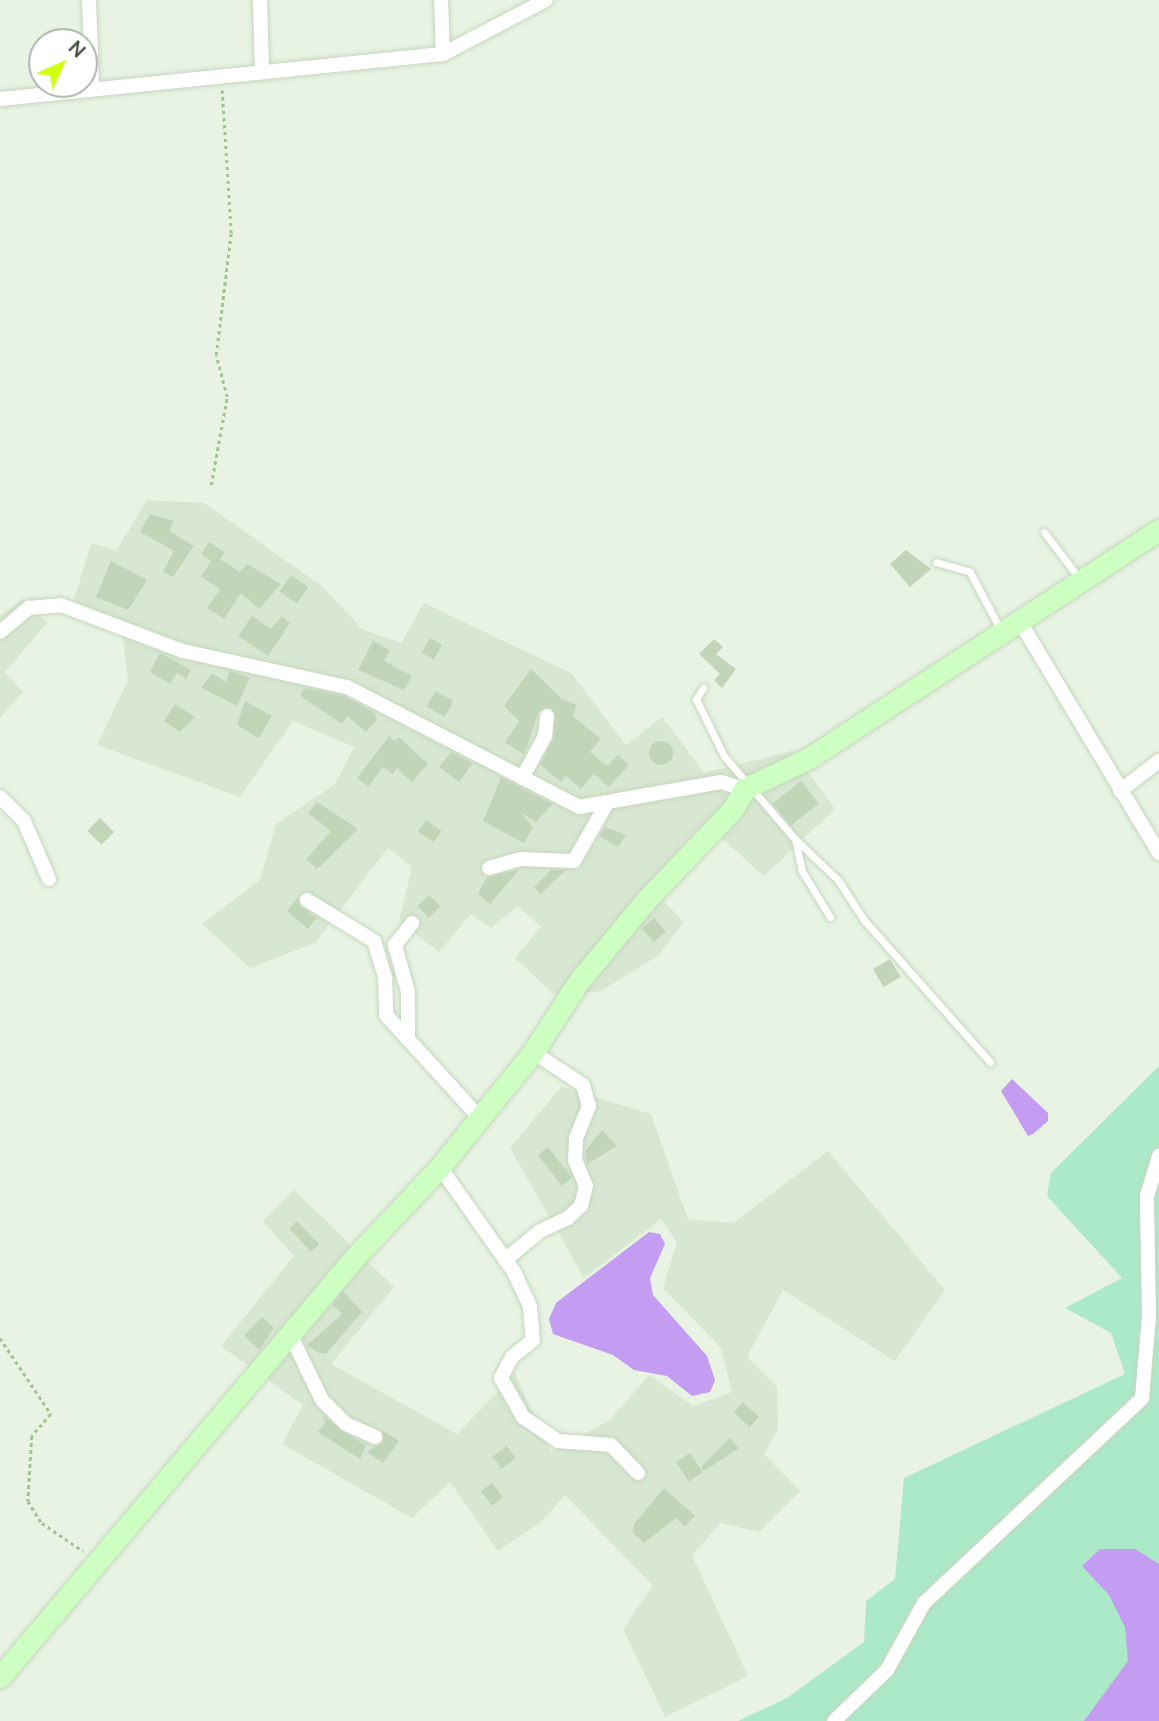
<!DOCTYPE html>
<html>
<head>
<meta charset="utf-8">
<style>
  body { margin:0 }
  #map { position:relative; width:1159px; height:1721px; overflow:hidden; background:#e8f3e4; font-family:"Nunito Sans",sans-serif }
  div>[style] { position:absolute }
  .residential>* { inset:0; background:#d8e7d2 }
  .green>* { inset:0; background:#abe9c9 }
  .water>* { inset:0; background:#c49df3 }
  .building>* { inset:0; background:#c3d5b9; transform-origin:0 0 }
  .round { border-radius:50% }
  .path>* { height:2.5px; margin-top:-1.25px; transform-origin:0; background:repeating-linear-gradient(90deg,#a4c197 0 3.5px,transparent 0 7px) }
  .roads { filter:drop-shadow(0 0 2px #c5d7bd) drop-shadow(0 0 2px #c5d7bd) }
  .lane>* { height:7px; margin:-3.5px; padding:0 3.5px; transform-origin:3.5px; border-radius:3.5px; background:#fff }
  .street>* { height:14px; margin:-7px; padding:0 7px; transform-origin:7px; border-radius:7px; background:#fff }
  .secondary>* { height:21px; margin:-10.5px; padding:0 10.5px; transform-origin:10.5px; border-radius:10.5px; background:#ceffc2 }
  span { translate:-50% -50%; white-space:nowrap; text-align:center; line-height:1.15; -webkit-text-stroke:5px #fff; paint-order:stroke }
  .north { position:absolute; left:28px; top:28px; width:70px; height:70px; box-sizing:border-box; background:#fff; border:2px solid #b0b5ae; border-radius:50%; rotate:45deg; font-size:19px; font-weight:700; line-height:28px; text-align:center; color:#3a4534 }
  .north::after { content:''; display:block; margin:auto; width:24px; height:32px; background:#d1ff0f; clip-path:polygon(50% 0,100% 100%,50% 72%,0 100%) }
</style>
</head>
<body>
<div id="map">
  <div class="residential">
    <div style="clip-path:polygon(147px 500px,204px 503px,322px 586px,362px 629px,401px 643px,424px 603px,571px 673px,626px 745px,662px 717px,704px 773px,792px 751px,835px 809px,764px 876px,717px 834px,658px 895px,684px 922px,659px 955px,601px 991px,557px 997px,515px 958px,541px 927px,518px 906px,491px 928px,471px 914px,439px 952px,399px 921px,412px 867px,388px 848px,315px 943px,250px 968px,202px 924px,260px 880px,276px 824px,335px 784px,354px 747px,293px 721px,240px 797px,97px 745px,128px 681px,122px 629px,72px 607px,91px 543px,116px 551px)"></div>
    <div style="clip-path:polygon(22px 599px,47px 623px,5px 672px,23px 692px,0 718px,0 616px)"></div>
    <div style="clip-path:polygon(561px 1087px,651px 1114px,688px 1219px,733px 1223px,828px 1151px,945px 1290px,895px 1361px,783px 1290px,747px 1357px,777px 1387px,778px 1429px,764px 1454px,800px 1491px,759px 1532px,721px 1523px,692px 1555px,748px 1676px,665px 1717px,623px 1629px,653px 1586px,565px 1495px,541px 1522px,498px 1551px,450px 1482px,412px 1518px,282px 1444px,303px 1405px,221px 1346px,294px 1256px,263px 1221px,294px 1190px,394px 1287px,331px 1364px,457px 1434px,515px 1374px,551px 1452px,610px 1420px,649px 1375px,693px 1406px,732px 1392px,721px 1348px,663px 1288px,677px 1242px,661px 1219px,584px 1278px,510px 1148px)"></div>
  </div>
  <div class="green">
    <div style="clip-path:polygon(1159px 1066px,1159px 1721px,738px 1721px,787px 1698px,864px 1642px,866px 1601px,895px 1579px,904px 1478px,1125px 1374px,1111px 1333px,1065px 1308px,1122px 1278px,1047px 1196px,1051px 1173px)"></div>
  </div>
  <div class="water">
    <div style="clip-path:polygon(1012px 1079px,1048px 1113px,1048px 1121px,1033px 1134px,1028px 1136px,1001px 1091px)"></div>
    <div style="clip-path:polygon(649px 1232px,660px 1234px,665px 1244px,650px 1278px,653px 1295px,707px 1356px,715px 1380px,710px 1392px,692px 1396px,667px 1376px,634px 1370px,613px 1355px,553px 1334px,549px 1319px,556px 1303px)"></div>
    <div style="clip-path:polygon(1100px 1549px,1135px 1549px,1159px 1564px,1159px 1721px,1084px 1721px,1128px 1661px,1125px 1627px,1109px 1595px,1082px 1566px)"></div>
  </div>
  <div class="building">
    <div style="clip-path:polygon(150px 514px,174px 521px,169px 531px,194px 546px,173px 577px,163px 572px,174px 551px,140px 532px)"></div>
    <div style="clip-path:polygon(209px 542px,225px 552px,220px 559px,240px 572px,247px 564px,281px 584px,259px 609px,241px 593px,224px 619px,207px 608px,220px 589px,201px 577px,211px 561px,201px 554px)"></div>
    <div style="clip-path:polygon(906px 550px,931px 569px,910px 587px,890px 564px)"></div>
    <div style="clip-path:polygon(111px 561px,147px 580px,128px 610px,96px 597px)"></div>
    <div style="left:291px;top:575px;width:21px;height:20px;rotate:35deg"></div>
    <div style="clip-path:polygon(252px 616px,271px 629px,282px 616px,290px 623px,268px 656px,238px 636px)"></div>
    <div style="left:430px;top:638px;width:14px;height:17px;rotate:30deg"></div>
    <div style="clip-path:polygon(714px 639px,723px 647px,716px 654px,736px 669px,722px 688px,714px 680px,720px 674px,699px 654px)"></div>
    <div style="clip-path:polygon(373px 641px,390px 650px,384px 661px,412px 676px,404px 690px,358px 670px)"></div>
    <div style="clip-path:polygon(160px 653px,191px 670px,186px 679px,177px 673px,170px 684px,150px 672px)"></div>
    <div style="clip-path:polygon(531px 669px,562px 699px,577px 705px,573px 716px,601px 739px,590px 752px,607px 766px,618px 755px,629px 765px,609px 787px,594px 774px,581px 789px,566px 776px,561px 782px,540px 765px,554px 737px,552px 708px,539px 711px,524px 755px,505px 742px,519px 721px,504px 706px)"></div>
    <div style="clip-path:polygon(230px 671px,250px 678px,237px 706px,201px 688px,212px 673px,226px 682px)"></div>
    <div style="clip-path:polygon(305px 688px,344px 696px,374px 712px,377px 720px,366px 732px,347px 716px,342px 724px,300px 696px)"></div>
    <div style="left:435px;top:691px;width:21px;height:18px;rotate:28deg"></div>
    <div style="clip-path:polygon(245px 701px,272px 716px,259px 738px,237px 725px)"></div>
    <div style="clip-path:polygon(175px 704px,195px 717px,180px 732px,164px 721px)"></div>
    <div style="clip-path:polygon(389px 736px,395px 741px,399px 737px,428px 764px,412px 782px,397px 768px,393px 774px,383px 767px,368px 787px,357px 778px)"></div>
    <div class="round" style="left:649px;top:741px;width:24px;height:24px"></div>
    <div style="clip-path:polygon(451px 752px,473px 763px,459px 782px,439px 767px)"></div>
    <div style="clip-path:polygon(501px 777px,552px 804px,536px 822px,521px 813px,533px 827px,524px 843px,483px 821px)"></div>
    <div style="left:801px;top:781px;width:29px;height:36px;rotate:52deg"></div>
    <div style="clip-path:polygon(317px 802px,358px 829px,317px 869px,306px 859px,331px 831px,308px 813px)"></div>
    <div style="left:100px;top:818px;width:20px;height:18px;rotate:45deg"></div>
    <div style="left:426px;top:820px;width:19px;height:14px;rotate:35deg"></div>
    <div style="clip-path:polygon(605px 827px,626px 835px,618px 847px,599px 836px)"></div>
    <div style="clip-path:polygon(519px 870px,490px 904px,478px 894px,487px 877px)"></div>
    <div style="clip-path:polygon(551px 870px,566px 870px,541px 894px,534px 887px)"></div>
    <div style="left:429px;top:895px;width:16px;height:16px;rotate:45deg"></div>
    <div style="clip-path:polygon(298px 897px,299px 905px,317px 918px,308px 929px,287px 911px)"></div>
    <div style="left:654px;top:918px;width:18px;height:16px;rotate:49deg"></div>
    <div style="left:890px;top:959px;width:21px;height:20px;rotate:59deg"></div>
    <div style="clip-path:polygon(602px 1130px,617px 1146px,587px 1164px,585px 1151px)"></div>
    <div style="left:548px;top:1147px;width:39px;height:13px;rotate:52deg"></div>
    <div style="left:297px;top:1221px;width:32px;height:11px;rotate:46deg"></div>
    <div style="clip-path:polygon(343px 1291px,362px 1312px,326px 1354px,317px 1352px,307px 1345px,342px 1314px,332px 1304px)"></div>
    <div style="clip-path:polygon(262px 1317px,274px 1328px,259px 1350px,244px 1336px)"></div>
    <div style="left:743px;top:1402px;width:22px;height:14px;rotate:43deg"></div>
    <div style="clip-path:polygon(320px 1414px,366px 1446px,360px 1459px,318px 1432px,326px 1421px)"></div>
    <div style="clip-path:polygon(382px 1430px,399px 1441px,383px 1463px,367px 1452px,383px 1442px)"></div>
    <div style="clip-path:polygon(730px 1438px,739px 1448px,704px 1471px,701px 1467px)"></div>
    <div style="left:507px;top:1446px;width:15px;height:18px;rotate:53deg"></div>
    <div style="left:690px;top:1453px;width:23px;height:17px;rotate:56deg"></div>
    <div style="left:492px;top:1483px;width:18px;height:14px;rotate:52deg"></div>
    <div style="clip-path:polygon(664px 1488px,695px 1516px,685px 1527px,676px 1518px,644px 1543px,633px 1533px,634px 1524px)"></div>
  </div>
  <div class="path">
    <div style="left:211px;top:485px;width:89px;rotate:-79.7deg"></div>
    <div style="left:227px;top:397px;width:43px;rotate:-104.7deg"></div>
    <div style="left:216px;top:355px;width:123px;rotate:-83deg"></div>
    <div style="left:231px;top:233px;width:143px;rotate:-93.6deg"></div>
    <div style="left:0;top:1338px;width:92px;rotate:56.1deg"></div>
    <div style="left:51px;top:1414px;width:29px;rotate:131deg"></div>
    <div style="left:32px;top:1436px;width:65px;rotate:93.5deg"></div>
    <div style="left:28px;top:1501px;width:26px;rotate:58deg"></div>
    <div style="left:42px;top:1523px;width:50px;rotate:34.3deg"></div>
  </div>
  <div class="roads">
    <div class="lane">
      <div style="left:1044px;top:532px;width:58px;rotate:52.7deg"></div>
      <div style="left:936px;top:562px;width:35px;rotate:16deg"></div>
      <div style="left:970px;top:572px;width:64px;rotate:62.2deg"></div>
      <div style="left:703px;top:688px;width:13px;rotate:122deg"></div>
      <div style="left:696px;top:699px;width:64px;rotate:63.8deg"></div>
      <div style="left:724px;top:756px;width:109px;rotate:49.5deg"></div>
      <div style="left:795px;top:839px;width:33px;rotate:78deg"></div>
      <div style="left:802px;top:871px;width:54px;rotate:58.7deg"></div>
      <div style="left:795px;top:839px;width:59px;rotate:43.6deg"></div>
      <div style="left:838px;top:880px;width:48px;rotate:57deg"></div>
      <div style="left:864px;top:920px;width:190px;rotate:48.4deg"></div>
    </div>
    <div class="street">
      <div style="left:89px;top:0;width:88px;rotate:88deg"></div>
      <div style="left:260px;top:0;width:71px;rotate:88.4deg"></div>
      <div style="left:441px;top:0;width:54px;rotate:87.9deg"></div>
      <div style="left:0;top:99px;width:445px;rotate:-5.8deg"></div>
      <div style="left:443px;top:54px;width:116px;rotate:-27.7deg"></div>
      <div style="left:1019px;top:620px;width:272px;rotate:59deg"></div>
      <div style="left:0;top:632px;width:38px;rotate:-40deg"></div>
      <div style="left:29px;top:608px;width:32px;rotate:-5deg"></div>
      <div style="left:61px;top:605px;width:130px;rotate:20.7deg"></div>
      <div style="left:183px;top:651px;width:168px;rotate:12.4deg"></div>
      <div style="left:347px;top:687px;width:261px;rotate:27.3deg"></div>
      <div style="left:579px;top:807px;width:144px;rotate:-10deg"></div>
      <div style="left:721px;top:782px;width:24px;rotate:17deg"></div>
      <div style="left:522px;top:778px;width:48px;rotate:-61.3deg"></div>
      <div style="left:545px;top:736px;width:20px;rotate:-84deg"></div>
      <div style="left:1120px;top:791px;width:49px;rotate:-37.6deg"></div>
      <div style="left:0;top:797px;width:34px;rotate:45deg"></div>
      <div style="left:24px;top:821px;width:63px;rotate:66.7deg"></div>
      <div style="left:489px;top:868px;width:33px;rotate:-16deg"></div>
      <div style="left:521px;top:859px;width:53px;rotate:2.2deg"></div>
      <div style="left:574px;top:861px;width:67px;rotate:-60.4deg"></div>
      <div style="left:307px;top:900px;width:79px;rotate:31.5deg"></div>
      <div style="left:374px;top:941px;width:39px;rotate:73deg"></div>
      <div style="left:385px;top:978px;width:37px;rotate:88deg"></div>
      <div style="left:386px;top:1015px;width:137px;rotate:47.7deg"></div>
      <div style="left:408px;top:1035px;width:43px;rotate:-90deg"></div>
      <div style="left:408px;top:992px;width:49px;rotate:-105.5deg"></div>
      <div style="left:395px;top:945px;width:28px;rotate:-52deg"></div>
      <div style="left:440px;top:1167px;width:128px;rotate:54.8deg"></div>
      <div style="left:514px;top:1272px;width:38px;rotate:65deg"></div>
      <div style="left:530px;top:1307px;width:33px;rotate:85deg"></div>
      <div style="left:533px;top:1340px;width:27px;rotate:141deg"></div>
      <div style="left:512px;top:1357px;width:24px;rotate:118deg"></div>
      <div style="left:501px;top:1378px;width:45px;rotate:60.6deg"></div>
      <div style="left:523px;top:1417px;width:42px;rotate:34.4deg"></div>
      <div style="left:558px;top:1441px;width:53px;rotate:4.3deg"></div>
      <div style="left:611px;top:1445px;width:39px;rotate:46deg"></div>
      <div style="left:505px;top:1260px;width:45px;rotate:-39.6deg"></div>
      <div style="left:540px;top:1231px;width:31px;rotate:-25deg"></div>
      <div style="left:568px;top:1218px;width:18px;rotate:-43deg"></div>
      <div style="left:581px;top:1206px;width:21px;rotate:-76deg"></div>
      <div style="left:586px;top:1186px;width:28px;rotate:-113deg"></div>
      <div style="left:575px;top:1160px;width:22px;rotate:-87deg"></div>
      <div style="left:576px;top:1138px;width:35px;rotate:-68deg"></div>
      <div style="left:589px;top:1106px;width:22px;rotate:-106deg"></div>
      <div style="left:583px;top:1085px;width:60px;rotate:-146.6deg"></div>
      <div style="left:291px;top:1336px;width:71px;rotate:64.2deg"></div>
      <div style="left:322px;top:1400px;width:34px;rotate:45deg"></div>
      <div style="left:346px;top:1424px;width:32px;rotate:24deg"></div>
      <div style="left:834px;top:1721px;width:74px;rotate:-43.9deg"></div>
      <div style="left:887px;top:1670px;width:77px;rotate:-61.1deg"></div>
      <div style="left:924px;top:1603px;width:299px;rotate:-43.2deg"></div>
      <div style="left:1142px;top:1398px;width:82px;rotate:-85.1deg"></div>
      <div style="left:1149px;top:1316px;width:120px;rotate:-91deg"></div>
      <div style="left:1147px;top:1196px;width:42px;rotate:-73.3deg"></div>
    </div>
    <div class="secondary">
      <div style="left:0;top:1677px;width:550px;rotate:-49.79deg"></div>
      <div style="left:355px;top:1257px;width:124px;rotate:-46.6deg"></div>
      <div style="left:440px;top:1167px;width:148px;rotate:-51deg"></div>
      <div style="left:533px;top:1052px;width:85px;rotate:-57.1deg"></div>
      <div style="left:579px;top:981px;width:108px;rotate:-50.3deg"></div>
      <div style="left:648px;top:898px;width:123px;rotate:-46.3deg"></div>
      <div style="left:733px;top:809px;width:23px;rotate:-61deg"></div>
      <div style="left:744px;top:789px;width:72px;rotate:-25.5deg"></div>
      <div style="left:809px;top:758px;width:418px;rotate:-33.1deg"></div>
    </div>
  </div>
  <div class="north">N</div>
</div>
</body>
</html>
